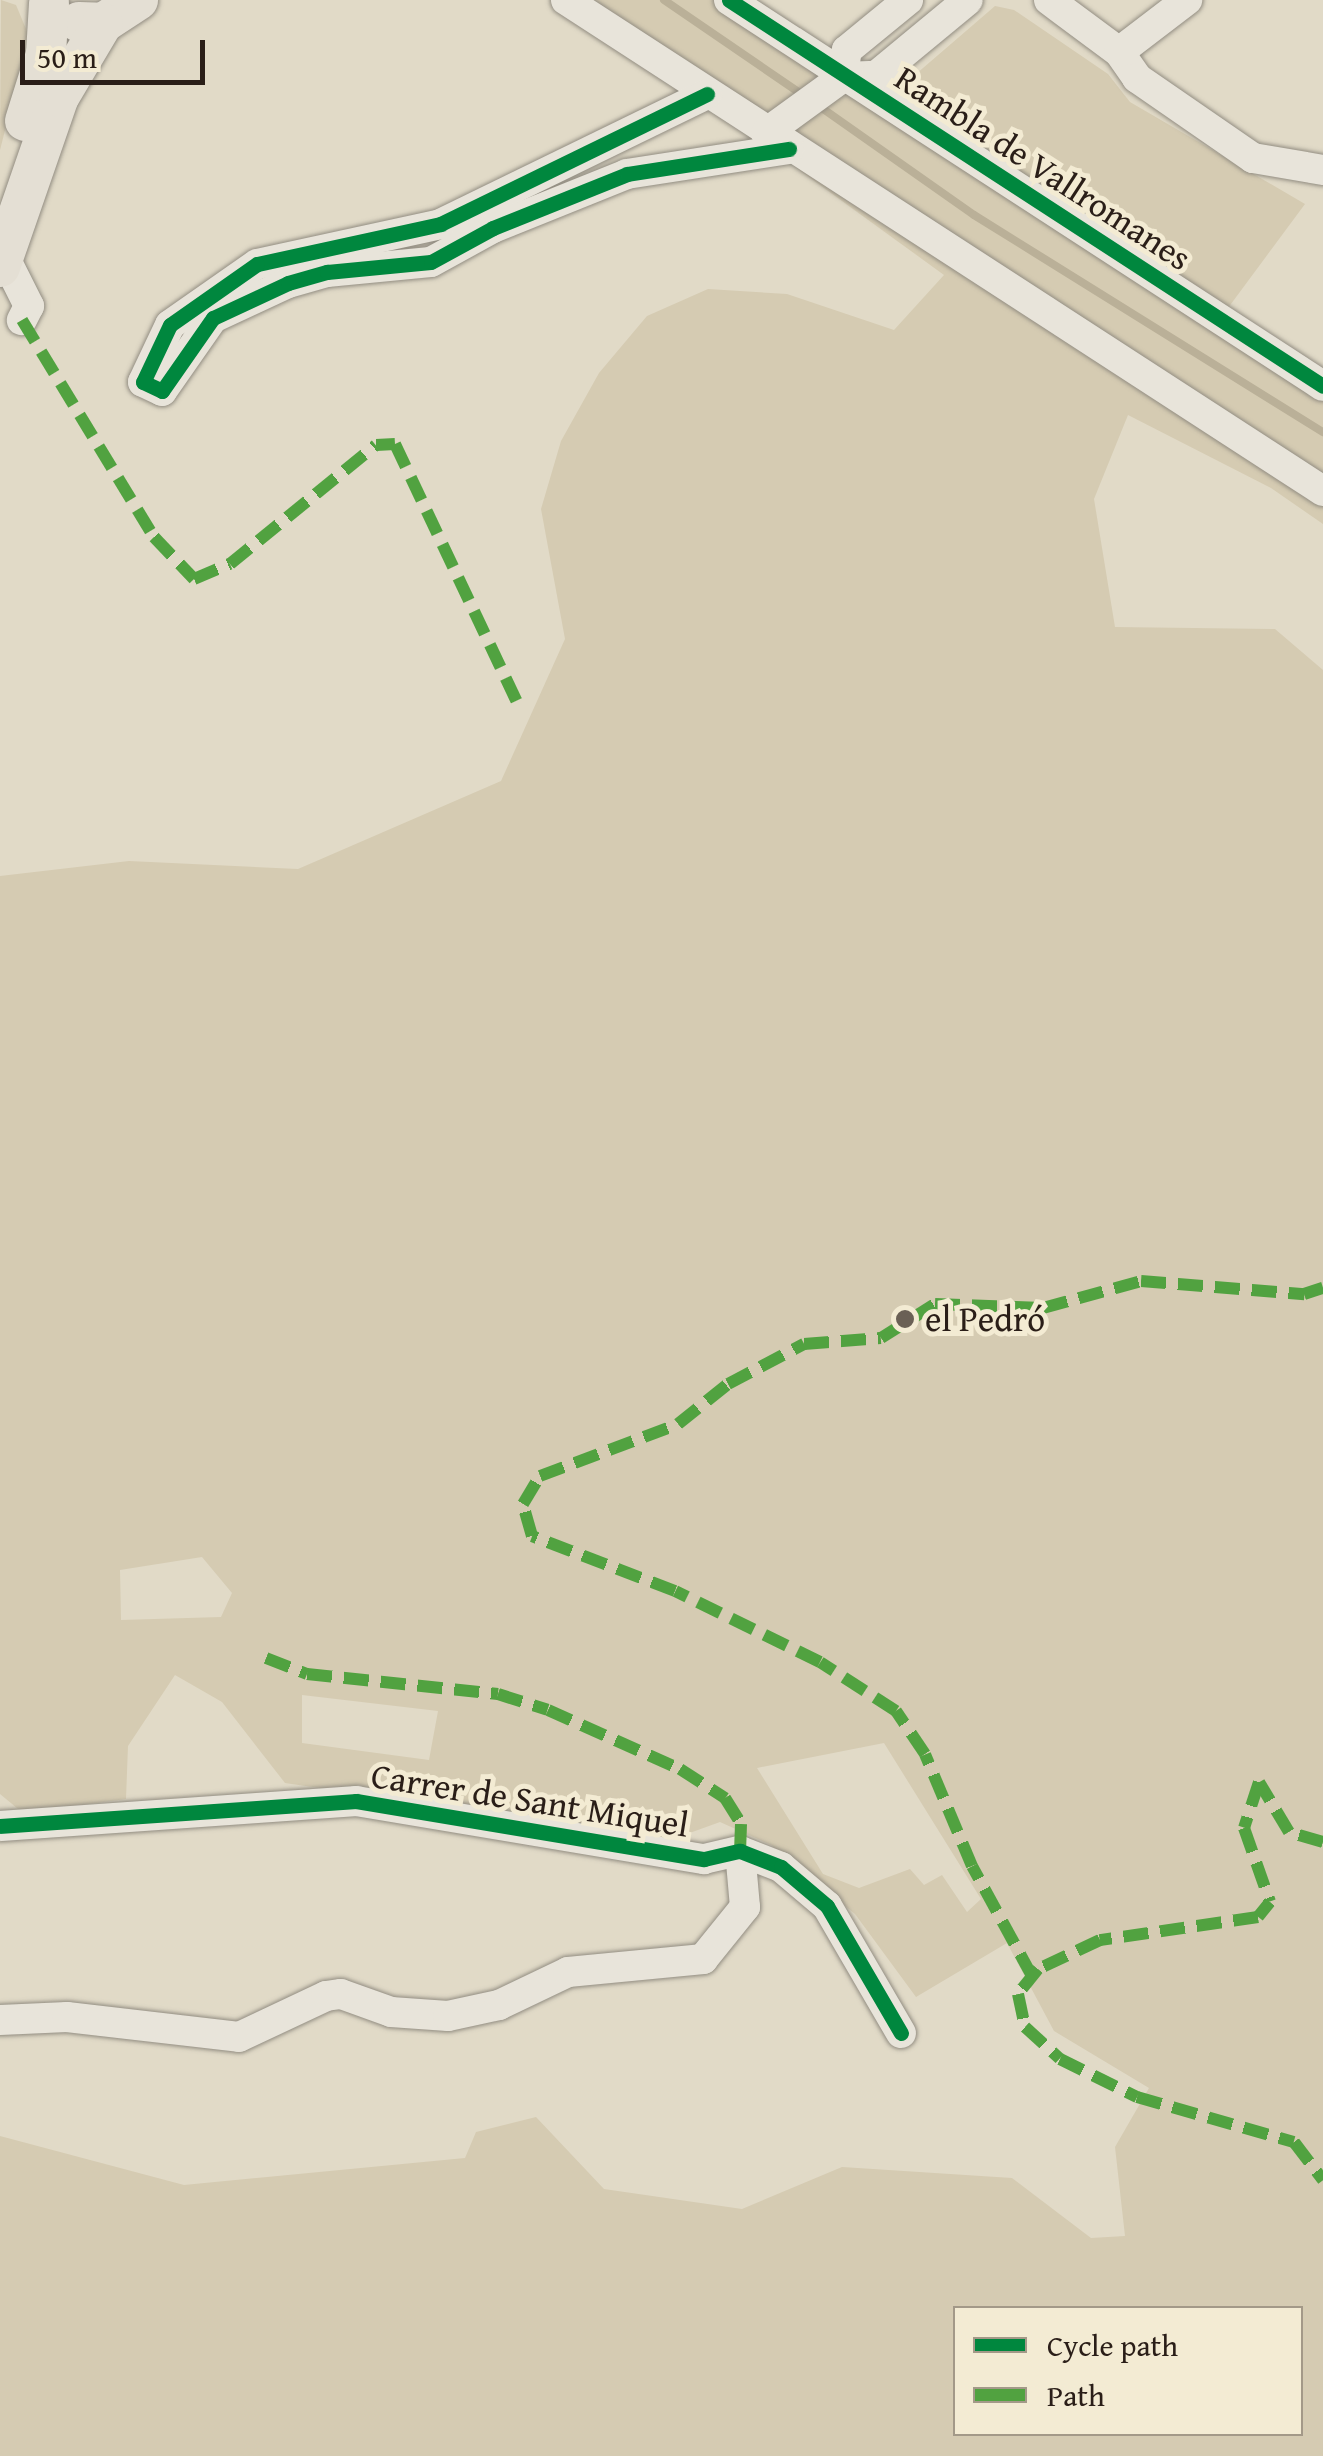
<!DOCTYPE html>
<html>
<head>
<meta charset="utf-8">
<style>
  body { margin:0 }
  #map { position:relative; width:1323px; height:2456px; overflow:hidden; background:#e1dac7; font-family:"Gentium Book Plus",serif }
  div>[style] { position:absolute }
  .green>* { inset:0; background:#d5cbb2 }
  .stream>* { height:8px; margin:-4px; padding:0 4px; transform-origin:4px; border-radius:4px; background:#bab098 }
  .roads { filter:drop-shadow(0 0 2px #928d82) drop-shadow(0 0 2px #928d82) }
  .minor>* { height:30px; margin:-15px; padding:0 15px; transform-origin:15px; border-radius:15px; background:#e8e4da }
  .major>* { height:40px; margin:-20px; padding:0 20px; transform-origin:20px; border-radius:20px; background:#e4dfd4 }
  .quiet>* { height:12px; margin-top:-6px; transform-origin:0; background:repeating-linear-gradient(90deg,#51a240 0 25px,transparent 0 37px) }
  .cycleway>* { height:15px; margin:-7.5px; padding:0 7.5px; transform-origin:7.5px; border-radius:7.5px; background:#00873e }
  .dots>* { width:28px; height:28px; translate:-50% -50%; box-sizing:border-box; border:5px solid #f3ebd3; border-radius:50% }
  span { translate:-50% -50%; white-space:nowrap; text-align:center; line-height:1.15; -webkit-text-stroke:10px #f3ebd3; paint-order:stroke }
  .street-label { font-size:35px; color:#2a1e18 }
  .poi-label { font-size:35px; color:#2a1e18 }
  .left { translate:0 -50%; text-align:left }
  .legend { position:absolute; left:953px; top:2306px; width:350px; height:130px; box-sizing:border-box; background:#f3ebd3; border:2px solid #a39988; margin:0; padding:12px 18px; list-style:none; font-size:30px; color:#2a1e18 }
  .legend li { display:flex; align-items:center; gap:20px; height:50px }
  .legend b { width:50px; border:2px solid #a39988 }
  .scale { position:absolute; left:20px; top:40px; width:185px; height:45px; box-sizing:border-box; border:5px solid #2a1e18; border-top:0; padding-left:12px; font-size:30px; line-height:35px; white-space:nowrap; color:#2a1e18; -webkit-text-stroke:8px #f3ebd3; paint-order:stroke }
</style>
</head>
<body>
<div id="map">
  <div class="green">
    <div style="clip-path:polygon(1px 0,16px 5px,29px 36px,0 150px)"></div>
    <div style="clip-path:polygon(evenodd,565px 0,717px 0,1323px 395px,1323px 524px,1271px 488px,1128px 415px,1094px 499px,1115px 627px,1275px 629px,1323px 670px,1323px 2456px,0 2456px,0 2136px,184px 2185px,465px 2158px,476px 2132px,536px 2117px,604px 2189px,742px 2209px,842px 2167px,1012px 2178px,1091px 2238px,1125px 2236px,1115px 2147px,1149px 2088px,1054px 2031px,1007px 1943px,916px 1997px,855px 1914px,771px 1845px,720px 1822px,673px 1839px,285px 1783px,222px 1702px,175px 1675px,128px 1746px,126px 1799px,23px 1813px,0 1794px,0 876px,129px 861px,298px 869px,501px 781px,565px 639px,541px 509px,561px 441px,599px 373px,647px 316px,708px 289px,787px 294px,894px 330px,944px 275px,565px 0,202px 1557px,232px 1593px,221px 1617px,121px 1620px,120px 1570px,202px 1557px,565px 0,302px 1695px,438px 1711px,429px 1760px,302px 1743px,302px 1695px,565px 0,884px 1743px,981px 1899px,967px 1912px,942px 1875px,924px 1885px,910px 1869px,859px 1888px,823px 1874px,757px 1768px,884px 1743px,565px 0,956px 2308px,1300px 2308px,1300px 2434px,956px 2434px,956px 2308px)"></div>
    <div style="clip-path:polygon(995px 6px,1014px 10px,1108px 74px,1130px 102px,1305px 204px,1228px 308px,894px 93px)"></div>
  </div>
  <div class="stream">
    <div style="left:664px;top:0;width:168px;rotate:34.4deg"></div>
    <div style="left:819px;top:106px;width:189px;rotate:35.1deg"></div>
    <div style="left:974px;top:215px;width:411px;rotate:31.9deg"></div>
  </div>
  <div class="roads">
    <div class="minor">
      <div style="left:566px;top:0;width:902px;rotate:32.97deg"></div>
      <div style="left:729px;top:0;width:708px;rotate:33.02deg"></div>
      <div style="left:1049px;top:0;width:87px;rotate:36.6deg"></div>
      <div style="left:1119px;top:52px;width:32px;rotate:55deg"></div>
      <div style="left:1137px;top:78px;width:141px;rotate:34.6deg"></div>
      <div style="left:1253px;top:158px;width:71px;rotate:9.7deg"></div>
      <div style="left:1119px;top:52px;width:86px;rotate:-37.4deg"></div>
      <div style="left:843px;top:77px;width:27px;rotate:-82deg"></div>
      <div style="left:847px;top:50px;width:79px;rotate:-39.3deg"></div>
      <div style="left:707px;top:94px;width:296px;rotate:154deg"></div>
      <div style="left:441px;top:224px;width:188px;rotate:167.7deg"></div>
      <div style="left:257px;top:264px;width:106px;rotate:145deg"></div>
      <div style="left:170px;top:325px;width:63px;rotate:115.3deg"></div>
      <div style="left:143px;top:382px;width:21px;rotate:25deg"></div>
      <div style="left:162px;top:391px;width:89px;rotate:-55.1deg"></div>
      <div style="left:213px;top:318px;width:83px;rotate:-25deg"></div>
      <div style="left:288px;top:283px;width:41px;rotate:-15.8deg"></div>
      <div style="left:327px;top:272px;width:104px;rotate:-5.5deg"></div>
      <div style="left:431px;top:262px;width:71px;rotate:-28.7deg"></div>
      <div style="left:493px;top:228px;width:144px;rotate:-21.9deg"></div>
      <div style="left:627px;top:174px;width:164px;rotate:-8.8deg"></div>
      <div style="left:766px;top:133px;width:95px;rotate:-36deg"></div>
      <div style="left:843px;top:77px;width:33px;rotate:-2deg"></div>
      <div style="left:876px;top:76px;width:119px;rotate:-39.6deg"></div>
      <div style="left:4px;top:256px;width:56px;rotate:63.4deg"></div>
      <div style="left:29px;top:306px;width:16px;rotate:117deg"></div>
      <div style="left:0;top:1826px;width:357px;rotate:-4deg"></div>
      <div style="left:356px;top:1801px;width:353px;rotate:9.5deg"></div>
      <div style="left:704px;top:1859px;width:37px;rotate:-13deg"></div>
      <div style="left:740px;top:1851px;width:44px;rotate:21.3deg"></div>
      <div style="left:781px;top:1867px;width:60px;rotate:40.3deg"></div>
      <div style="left:827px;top:1906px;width:147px;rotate:59.8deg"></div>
      <div style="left:0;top:2020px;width:67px;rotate:-2.6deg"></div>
      <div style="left:67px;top:2017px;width:173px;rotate:6.6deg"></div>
      <div style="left:239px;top:2037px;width:96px;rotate:-25.2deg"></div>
      <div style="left:326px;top:1996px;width:15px;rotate:-8deg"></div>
      <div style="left:341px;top:1994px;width:53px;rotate:19.8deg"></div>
      <div style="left:391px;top:2012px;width:57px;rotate:4deg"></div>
      <div style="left:448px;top:2016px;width:52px;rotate:-12.2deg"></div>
      <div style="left:499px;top:2005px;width:76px;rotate:-25.6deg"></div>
      <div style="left:568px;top:1972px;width:136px;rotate:-5.5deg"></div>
      <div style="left:703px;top:1959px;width:67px;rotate:-51.1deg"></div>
      <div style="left:745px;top:1907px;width:56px;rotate:-95.1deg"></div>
    </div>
    <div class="major">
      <div style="left:79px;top:22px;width:24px;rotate:2deg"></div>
      <div style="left:103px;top:23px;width:42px;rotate:-33.3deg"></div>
      <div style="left:25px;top:121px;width:70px;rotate:-72.6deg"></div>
      <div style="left:46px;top:54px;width:51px;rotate:-86.6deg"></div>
      <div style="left:0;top:267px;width:180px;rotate:-70.9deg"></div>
      <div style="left:59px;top:97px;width:86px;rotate:-59.3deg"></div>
    </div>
  </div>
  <div class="quiet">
    <div style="left:22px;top:320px;width:254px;rotate:58.7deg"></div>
    <div style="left:154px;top:537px;width:58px;rotate:46.4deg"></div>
    <div style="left:194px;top:579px;width:39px;rotate:-23deg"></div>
    <div style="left:230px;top:564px;width:188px;rotate:-39.2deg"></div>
    <div style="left:376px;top:445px;width:19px;rotate:-3deg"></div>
    <div style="left:395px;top:444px;width:288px;rotate:64.7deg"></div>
    <div style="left:266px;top:1658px;width:44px;rotate:21.3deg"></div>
    <div style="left:307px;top:1674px;width:192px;rotate:6deg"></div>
    <div style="left:498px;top:1694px;width:52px;rotate:17.7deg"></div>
    <div style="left:548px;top:1710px;width:145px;rotate:24.1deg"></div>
    <div style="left:680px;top:1769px;width:54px;rotate:32.8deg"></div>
    <div style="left:725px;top:1798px;width:31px;rotate:58deg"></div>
    <div style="left:741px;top:1824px;width:27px;rotate:92deg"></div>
    <div style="left:1323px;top:1842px;width:35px;rotate:-164deg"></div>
    <div style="left:1289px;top:1832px;width:58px;rotate:-121deg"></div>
    <div style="left:1259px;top:1782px;width:48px;rotate:108.1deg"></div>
    <div style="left:1244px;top:1828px;width:78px;rotate:70.6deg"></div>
    <div style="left:1270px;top:1902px;width:19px;rotate:129deg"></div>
    <div style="left:1258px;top:1917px;width:160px;rotate:171.7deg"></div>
    <div style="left:1100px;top:1940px;width:68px;rotate:154.9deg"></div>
    <div style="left:1038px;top:1969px;width:32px;rotate:129deg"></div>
    <div style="left:1018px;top:1994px;width:34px;rotate:78deg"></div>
    <div style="left:1025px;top:2027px;width:47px;rotate:42.4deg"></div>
    <div style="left:1060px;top:2059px;width:86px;rotate:26.3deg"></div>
    <div style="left:1137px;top:2097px;width:163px;rotate:16deg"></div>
    <div style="left:1294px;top:2142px;width:48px;rotate:52.7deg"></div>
    <div style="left:1032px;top:1976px;width:125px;rotate:-118.6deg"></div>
    <div style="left:972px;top:1866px;width:121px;rotate:-112.8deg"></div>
    <div style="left:925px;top:1754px;width:52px;rotate:-124deg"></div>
    <div style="left:896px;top:1711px;width:90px;rotate:-147.2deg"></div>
    <div style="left:820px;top:1662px;width:161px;rotate:-153.9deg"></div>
    <div style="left:675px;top:1591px;width:153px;rotate:-159deg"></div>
    <div style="left:532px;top:1536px;width:33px;rotate:-106deg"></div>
    <div style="left:523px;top:1504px;width:33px;rotate:-59deg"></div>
    <div style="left:540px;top:1476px;width:147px;rotate:-20.6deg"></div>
    <div style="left:678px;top:1424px;width:64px;rotate:-38.7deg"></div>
    <div style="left:728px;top:1384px;width:86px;rotate:-27.8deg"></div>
    <div style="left:804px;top:1344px;width:77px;rotate:-4.5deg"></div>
    <div style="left:881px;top:1338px;width:64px;rotate:-32.2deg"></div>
    <div style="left:935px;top:1304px;width:108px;rotate:2.1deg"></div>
    <div style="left:1043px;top:1308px;width:102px;rotate:-15.4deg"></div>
    <div style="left:1141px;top:1281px;width:164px;rotate:4.6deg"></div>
    <div style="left:1304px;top:1294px;width:20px;rotate:-18deg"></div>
  </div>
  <div class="cycleway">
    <div style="left:729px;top:0;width:708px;rotate:33.02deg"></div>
    <div style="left:707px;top:94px;width:296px;rotate:154deg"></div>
    <div style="left:441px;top:224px;width:188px;rotate:167.7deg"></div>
    <div style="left:257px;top:264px;width:106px;rotate:145deg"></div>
    <div style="left:170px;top:325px;width:63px;rotate:115.3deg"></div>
    <div style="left:143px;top:382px;width:21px;rotate:25deg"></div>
    <div style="left:162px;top:391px;width:89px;rotate:-55.1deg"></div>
    <div style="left:213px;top:318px;width:83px;rotate:-25deg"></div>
    <div style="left:288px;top:283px;width:41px;rotate:-15.8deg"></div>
    <div style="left:327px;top:272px;width:104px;rotate:-5.5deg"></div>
    <div style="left:431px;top:262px;width:71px;rotate:-28.7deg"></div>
    <div style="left:493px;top:228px;width:144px;rotate:-21.9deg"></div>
    <div style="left:627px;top:174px;width:164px;rotate:-8.8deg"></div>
    <div style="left:0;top:1826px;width:357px;rotate:-4deg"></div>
    <div style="left:356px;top:1801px;width:353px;rotate:9.5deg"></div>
    <div style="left:704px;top:1859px;width:37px;rotate:-13deg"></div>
    <div style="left:740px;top:1851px;width:44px;rotate:21.3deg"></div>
    <div style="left:781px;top:1867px;width:60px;rotate:40.3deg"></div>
    <div style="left:827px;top:1906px;width:147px;rotate:59.8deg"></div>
  </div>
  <div class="dots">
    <div style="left:905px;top:1319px;background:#6a6055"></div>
  </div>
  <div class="street-label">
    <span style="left:1043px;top:168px;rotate:33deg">Rambla de Vallromanes</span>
    <span style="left:530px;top:1800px;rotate:9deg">Carrer de Sant Miquel</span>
  </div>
  <div class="poi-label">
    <span class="left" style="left:925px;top:1319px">el Pedró</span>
  </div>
  <ul class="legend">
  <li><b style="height:12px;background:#00873e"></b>Cycle path</li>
  <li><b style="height:12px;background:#51a240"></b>Path</li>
  </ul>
  <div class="scale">50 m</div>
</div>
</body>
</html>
